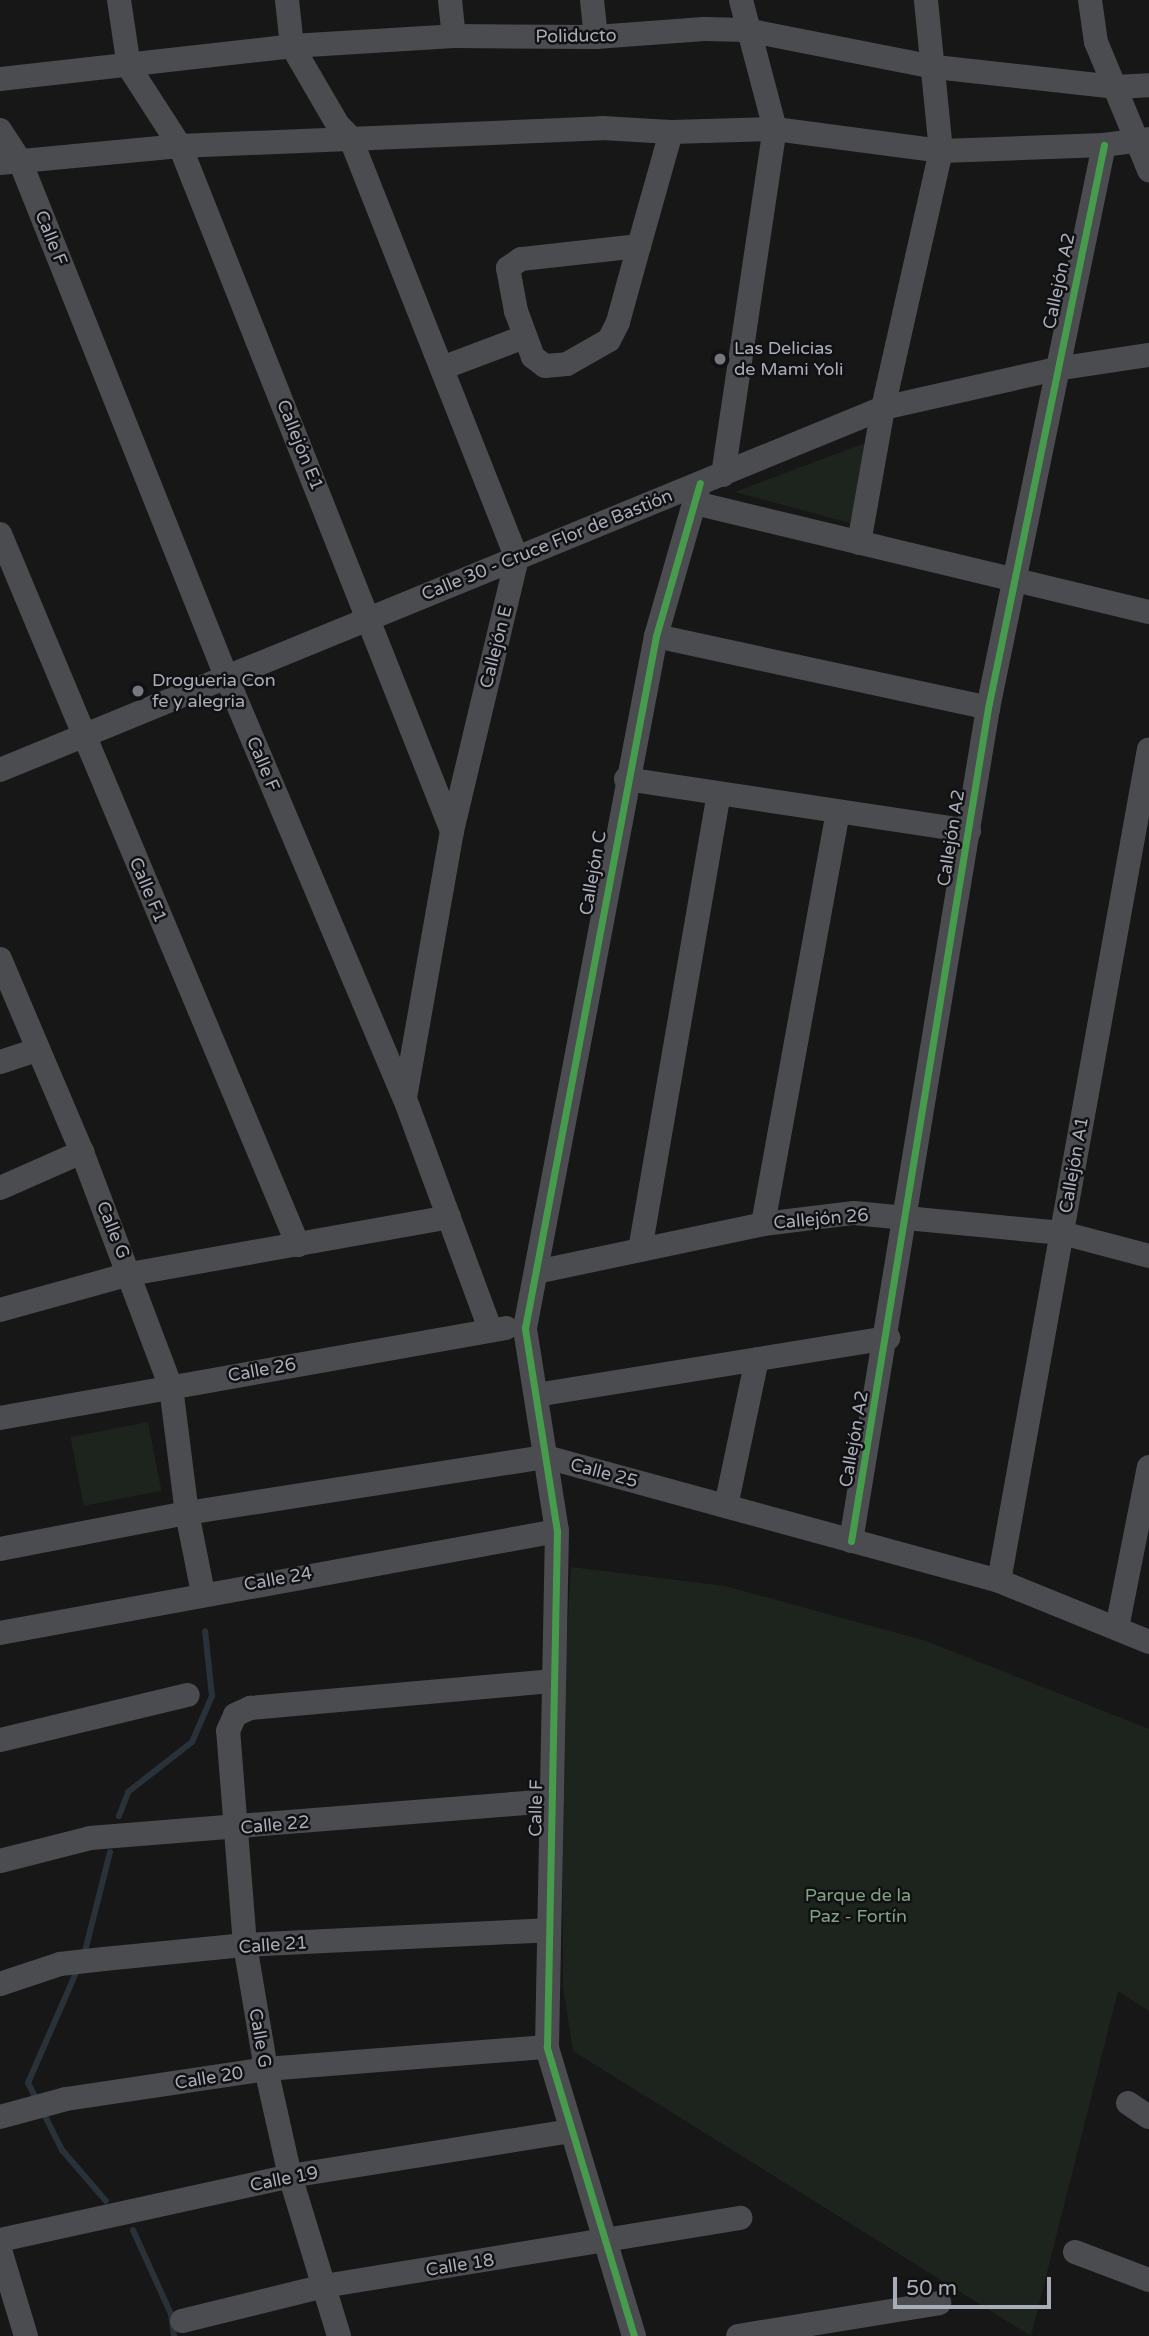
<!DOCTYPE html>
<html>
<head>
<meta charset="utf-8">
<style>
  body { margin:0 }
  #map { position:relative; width:1149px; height:2336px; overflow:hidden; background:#171717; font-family:"Varela Round",sans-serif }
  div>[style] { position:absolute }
  .green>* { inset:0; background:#1d241e; transform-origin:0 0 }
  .stream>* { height:6px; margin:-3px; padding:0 3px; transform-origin:3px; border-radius:3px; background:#2a3239 }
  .street>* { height:24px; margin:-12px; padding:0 12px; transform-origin:12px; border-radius:12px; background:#4b4c50 }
  .cycleway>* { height:7px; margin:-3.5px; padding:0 3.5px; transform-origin:3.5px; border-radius:3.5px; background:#469c4c }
  .dots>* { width:19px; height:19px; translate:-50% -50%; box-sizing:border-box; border:4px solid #111113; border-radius:50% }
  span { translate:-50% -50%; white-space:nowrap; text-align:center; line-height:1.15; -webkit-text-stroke:5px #111113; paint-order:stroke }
  .street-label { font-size:18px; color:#a8adb8 }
  .poi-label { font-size:18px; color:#a8adb8 }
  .left { translate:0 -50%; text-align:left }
  .park-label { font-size:18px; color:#7fa381 }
  .scale { position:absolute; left:893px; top:2277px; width:158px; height:32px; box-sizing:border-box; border:4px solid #a8adb8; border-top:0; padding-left:9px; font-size:21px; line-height:24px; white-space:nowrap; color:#a8adb8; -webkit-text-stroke:5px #111113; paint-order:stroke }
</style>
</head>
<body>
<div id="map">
  <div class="green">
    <div style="clip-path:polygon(868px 442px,850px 523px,735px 492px)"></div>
    <div style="left:148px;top:1422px;width:70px;height:79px;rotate:79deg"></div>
    <div style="clip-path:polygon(571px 1567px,725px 1586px,926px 1641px,1149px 1729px,1149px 2011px,1118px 1991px,1031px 2336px,573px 2051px,563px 1987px,562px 1721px)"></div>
  </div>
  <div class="stream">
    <div style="left:119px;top:1816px;width:26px;rotate:-69deg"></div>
    <div style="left:128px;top:1792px;width:81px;rotate:-38deg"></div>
    <div style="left:192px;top:1742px;width:50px;rotate:-66.5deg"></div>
    <div style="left:212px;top:1696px;width:65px;rotate:-96.1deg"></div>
    <div style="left:84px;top:1955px;width:106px;rotate:-75.8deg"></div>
    <div style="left:38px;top:2102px;width:21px;rotate:-118deg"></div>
    <div style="left:28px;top:2083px;width:125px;rotate:-66.5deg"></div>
    <div style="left:43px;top:2112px;width:42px;rotate:63.4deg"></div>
    <div style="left:62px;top:2150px;width:67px;rotate:49.2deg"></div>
    <div style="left:133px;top:2230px;width:92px;rotate:65.7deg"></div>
    <div style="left:171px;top:2314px;width:22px;rotate:82deg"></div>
  </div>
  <div class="street">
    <div style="left:119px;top:0;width:68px;rotate:81.5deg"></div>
    <div style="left:129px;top:67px;width:94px;rotate:57.2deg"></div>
    <div style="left:180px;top:146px;width:737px;rotate:68.34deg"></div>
    <div style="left:287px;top:0;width:46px;rotate:83.8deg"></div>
    <div style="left:292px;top:46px;width:91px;rotate:59.8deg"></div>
    <div style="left:338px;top:125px;width:17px;rotate:45deg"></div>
    <div style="left:350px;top:137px;width:453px;rotate:68.4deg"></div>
    <div style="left:517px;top:558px;width:281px;rotate:103.4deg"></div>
    <div style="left:452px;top:831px;width:271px;rotate:100deg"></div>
    <div style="left:450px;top:0;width:36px;rotate:84deg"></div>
    <div style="left:592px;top:0;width:37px;rotate:84deg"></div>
    <div style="left:1090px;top:0;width:42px;rotate:81.9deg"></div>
    <div style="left:1096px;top:42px;width:139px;rotate:67.5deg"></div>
    <div style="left:0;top:79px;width:294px;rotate:-6.4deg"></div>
    <div style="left:292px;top:46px;width:162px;rotate:-3.5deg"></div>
    <div style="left:454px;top:36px;width:142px;rotate:0.4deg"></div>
    <div style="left:596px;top:37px;width:108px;rotate:-4.2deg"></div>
    <div style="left:704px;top:29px;width:42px;rotate:1.4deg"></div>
    <div style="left:746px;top:30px;width:193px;rotate:11.1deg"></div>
    <div style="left:935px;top:67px;width:181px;rotate:6.3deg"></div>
    <div style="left:1115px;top:87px;width:34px;rotate:-3deg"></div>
    <div style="left:0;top:130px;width:37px;rotate:57deg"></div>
    <div style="left:20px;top:161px;width:555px;rotate:68.2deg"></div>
    <div style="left:226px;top:676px;width:459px;rotate:67.1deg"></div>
    <div style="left:405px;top:1099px;width:245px;rotate:69.7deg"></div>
    <div style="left:0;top:163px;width:181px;rotate:-5.4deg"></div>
    <div style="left:180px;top:146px;width:422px;rotate:-2.4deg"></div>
    <div style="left:602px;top:128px;width:69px;rotate:3.3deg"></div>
    <div style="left:671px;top:132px;width:104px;rotate:-1.7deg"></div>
    <div style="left:775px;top:129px;width:167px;rotate:7.5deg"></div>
    <div style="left:941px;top:151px;width:163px;rotate:-2.1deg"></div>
    <div style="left:1104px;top:145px;width:45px;rotate:-7.6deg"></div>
    <div style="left:639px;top:246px;width:119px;rotate:173.7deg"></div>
    <div style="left:521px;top:259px;width:16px;rotate:145deg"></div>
    <div style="left:508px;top:268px;width:44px;rotate:79.5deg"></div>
    <div style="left:516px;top:311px;width:49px;rotate:69.7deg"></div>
    <div style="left:533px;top:357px;width:15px;rotate:37deg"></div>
    <div style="left:545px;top:366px;width:22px;rotate:-5deg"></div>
    <div style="left:567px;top:364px;width:48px;rotate:-29.7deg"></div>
    <div style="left:609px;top:340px;width:20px;rotate:-63deg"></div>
    <div style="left:618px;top:322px;width:79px;rotate:-74.6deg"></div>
    <div style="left:639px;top:246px;width:118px;rotate:-74.3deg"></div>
    <div style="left:442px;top:368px;width:88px;rotate:-20.7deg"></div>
    <div style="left:723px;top:475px;width:350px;rotate:-81.5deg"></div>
    <div style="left:775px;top:129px;width:133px;rotate:-104.8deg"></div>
    <div style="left:695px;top:503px;width:467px;rotate:13.5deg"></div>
    <div style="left:0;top:534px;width:771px;rotate:67.26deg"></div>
    <div style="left:859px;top:543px;width:137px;rotate:-79.9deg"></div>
    <div style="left:883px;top:408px;width:263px;rotate:-77.3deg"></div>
    <div style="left:941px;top:151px;width:152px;rotate:-95.7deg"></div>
    <div style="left:656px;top:636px;width:340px;rotate:12.2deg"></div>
    <div style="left:0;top:770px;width:954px;rotate:-22.29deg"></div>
    <div style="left:883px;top:408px;width:177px;rotate:-12.7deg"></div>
    <div style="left:1056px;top:369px;width:94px;rotate:-8.6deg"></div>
    <div style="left:626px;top:779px;width:347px;rotate:8.6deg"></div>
    <div style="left:0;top:959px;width:210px;rotate:67deg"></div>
    <div style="left:82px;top:1152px;width:251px;rotate:69.3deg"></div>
    <div style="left:171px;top:1387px;width:127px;rotate:82.8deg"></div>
    <div style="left:187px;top:1513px;width:82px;rotate:78.7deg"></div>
    <div style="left:0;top:1062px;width:40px;rotate:-18deg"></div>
    <div style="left:0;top:1188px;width:90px;rotate:-23.7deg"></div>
    <div style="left:763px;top:1224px;width:419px;rotate:-79.7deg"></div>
    <div style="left:640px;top:1250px;width:463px;rotate:-80.2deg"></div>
    <div style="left:536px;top:1272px;width:232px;rotate:-11.9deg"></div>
    <div style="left:763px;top:1224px;width:92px;rotate:-6.9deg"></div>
    <div style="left:854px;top:1213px;width:209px;rotate:5.5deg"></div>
    <div style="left:1062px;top:1233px;width:90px;rotate:14.8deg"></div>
    <div style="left:0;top:1310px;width:135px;rotate:-15.5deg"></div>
    <div style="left:130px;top:1274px;width:324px;rotate:-10.1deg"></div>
    <div style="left:536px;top:1395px;width:357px;rotate:-9.2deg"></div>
    <div style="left:0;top:1418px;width:514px;rotate:-10.09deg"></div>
    <div style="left:726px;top:1506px;width:150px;rotate:-78.1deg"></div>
    <div style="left:851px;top:1541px;width:844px;rotate:-80.66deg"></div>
    <div style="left:988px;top:708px;width:575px;rotate:-78.36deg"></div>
    <div style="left:0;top:1549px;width:190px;rotate:-10.9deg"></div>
    <div style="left:187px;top:1513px;width:363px;rotate:-8.9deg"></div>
    <div style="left:546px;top:1457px;width:470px;rotate:15.3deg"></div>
    <div style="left:999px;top:1581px;width:162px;rotate:22.1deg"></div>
    <div style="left:999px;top:1581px;width:845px;rotate:-79.78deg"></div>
    <div style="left:1117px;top:1628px;width:164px;rotate:-78.8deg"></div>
    <div style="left:0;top:1633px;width:566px;rotate:-10.38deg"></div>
    <div style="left:0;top:1740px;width:193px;rotate:-13.5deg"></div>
    <div style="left:0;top:1861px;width:93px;rotate:-14.3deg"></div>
    <div style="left:90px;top:1838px;width:463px;rotate:-4.6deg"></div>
    <div style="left:0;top:1984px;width:63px;rotate:-18.4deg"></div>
    <div style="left:60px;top:1964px;width:44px;rotate:-6.5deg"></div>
    <div style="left:104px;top:1959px;width:142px;rotate:-5.7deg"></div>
    <div style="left:245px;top:1945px;width:304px;rotate:-2.8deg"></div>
    <div style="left:1128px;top:2103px;width:25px;rotate:34deg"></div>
    <div style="left:0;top:2117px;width:68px;rotate:-15.3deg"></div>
    <div style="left:66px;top:2099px;width:202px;rotate:-8.5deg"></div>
    <div style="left:266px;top:2069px;width:282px;rotate:-4.5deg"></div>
    <div style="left:0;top:2240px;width:297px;rotate:-12.4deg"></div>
    <div style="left:290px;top:2176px;width:285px;rotate:-9.1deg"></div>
    <div style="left:0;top:2250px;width:90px;rotate:73.2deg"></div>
    <div style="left:1075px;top:2252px;width:79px;rotate:20.7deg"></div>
    <div style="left:182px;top:2321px;width:146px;rotate:-13.8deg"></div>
    <div style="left:324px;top:2286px;width:422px;rotate:-9.3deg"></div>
    <div style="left:339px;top:2336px;width:167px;rotate:-107deg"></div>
    <div style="left:290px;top:2176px;width:110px;rotate:-102.6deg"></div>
    <div style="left:266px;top:2069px;width:126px;rotate:-99.6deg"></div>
    <div style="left:245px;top:1945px;width:215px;rotate:-94.5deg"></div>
    <div style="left:228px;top:1731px;width:17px;rotate:-66deg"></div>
    <div style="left:235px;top:1715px;width:17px;rotate:-25deg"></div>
    <div style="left:250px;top:1708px;width:305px;rotate:-5.1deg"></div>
    <div style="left:634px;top:2336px;width:302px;rotate:-106.8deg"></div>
    <div style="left:547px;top:2047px;width:516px;rotate:-88.89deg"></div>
    <div style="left:557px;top:1531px;width:206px;rotate:-99deg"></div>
    <div style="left:525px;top:1328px;width:704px;rotate:-79.28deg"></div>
    <div style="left:656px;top:636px;width:159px;rotate:-74deg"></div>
    <div style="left:738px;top:2336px;width:204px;rotate:-9.3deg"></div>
  </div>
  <div class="cycleway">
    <div style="left:851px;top:1541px;width:844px;rotate:-80.66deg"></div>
    <div style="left:988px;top:708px;width:575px;rotate:-78.36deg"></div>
    <div style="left:634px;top:2336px;width:302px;rotate:-106.8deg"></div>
    <div style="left:547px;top:2047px;width:516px;rotate:-88.89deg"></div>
    <div style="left:557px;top:1531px;width:206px;rotate:-99deg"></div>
    <div style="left:525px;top:1328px;width:704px;rotate:-79.28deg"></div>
    <div style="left:656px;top:636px;width:159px;rotate:-74deg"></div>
  </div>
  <div class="dots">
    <div style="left:720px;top:359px;background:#757880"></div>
    <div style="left:138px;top:691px;background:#757880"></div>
  </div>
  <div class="street-label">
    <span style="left:576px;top:36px;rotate:-1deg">Poliducto</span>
    <span style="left:51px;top:238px;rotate:68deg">Calle F</span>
    <span style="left:1059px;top:281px;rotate:-78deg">Callejón A2</span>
    <span style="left:300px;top:445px;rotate:68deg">Callejón E1</span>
    <span style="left:547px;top:545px;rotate:-22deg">Calle 30 - Cruce Flor de Bastión</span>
    <span style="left:496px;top:647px;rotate:-76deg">Callejón E</span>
    <span style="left:263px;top:764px;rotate:67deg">Calle F</span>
    <span style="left:951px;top:838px;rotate:-81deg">Callejón A2</span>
    <span style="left:593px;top:873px;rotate:-80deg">Callejón C</span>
    <span style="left:148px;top:890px;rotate:67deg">Calle F1</span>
    <span style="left:1074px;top:1165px;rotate:-80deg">Callejón A1</span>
    <span style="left:821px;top:1219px;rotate:-5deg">Callejón 26</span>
    <span style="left:113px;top:1230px;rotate:68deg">Calle G</span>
    <span style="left:262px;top:1370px;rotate:-10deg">Calle 26</span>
    <span style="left:854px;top:1439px;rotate:-80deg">Callejón A2</span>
    <span style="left:604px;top:1473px;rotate:15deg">Calle 25</span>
    <span style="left:278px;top:1579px;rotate:-10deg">Calle 24</span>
    <span style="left:536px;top:1808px;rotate:-89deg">Calle F</span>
    <span style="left:275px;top:1825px;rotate:-5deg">Calle 22</span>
    <span style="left:273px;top:1945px;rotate:-4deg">Calle 21</span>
    <span style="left:260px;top:2038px;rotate:80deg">Calle G</span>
    <span style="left:209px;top:2078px;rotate:-9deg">Calle 20</span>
    <span style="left:284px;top:2179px;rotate:-11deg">Calle 19</span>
    <span style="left:460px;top:2265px;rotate:-9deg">Calle 18</span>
  </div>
  <div class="poi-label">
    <span class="left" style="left:734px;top:359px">Las Delicias<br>de Mami Yoli</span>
    <span class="left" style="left:152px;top:691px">Drogueria Con<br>fe y alegria</span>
  </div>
  <div class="park-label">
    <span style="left:858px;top:1906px">Parque de la<br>Paz - Fortín</span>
  </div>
  <div class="scale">50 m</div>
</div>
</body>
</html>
